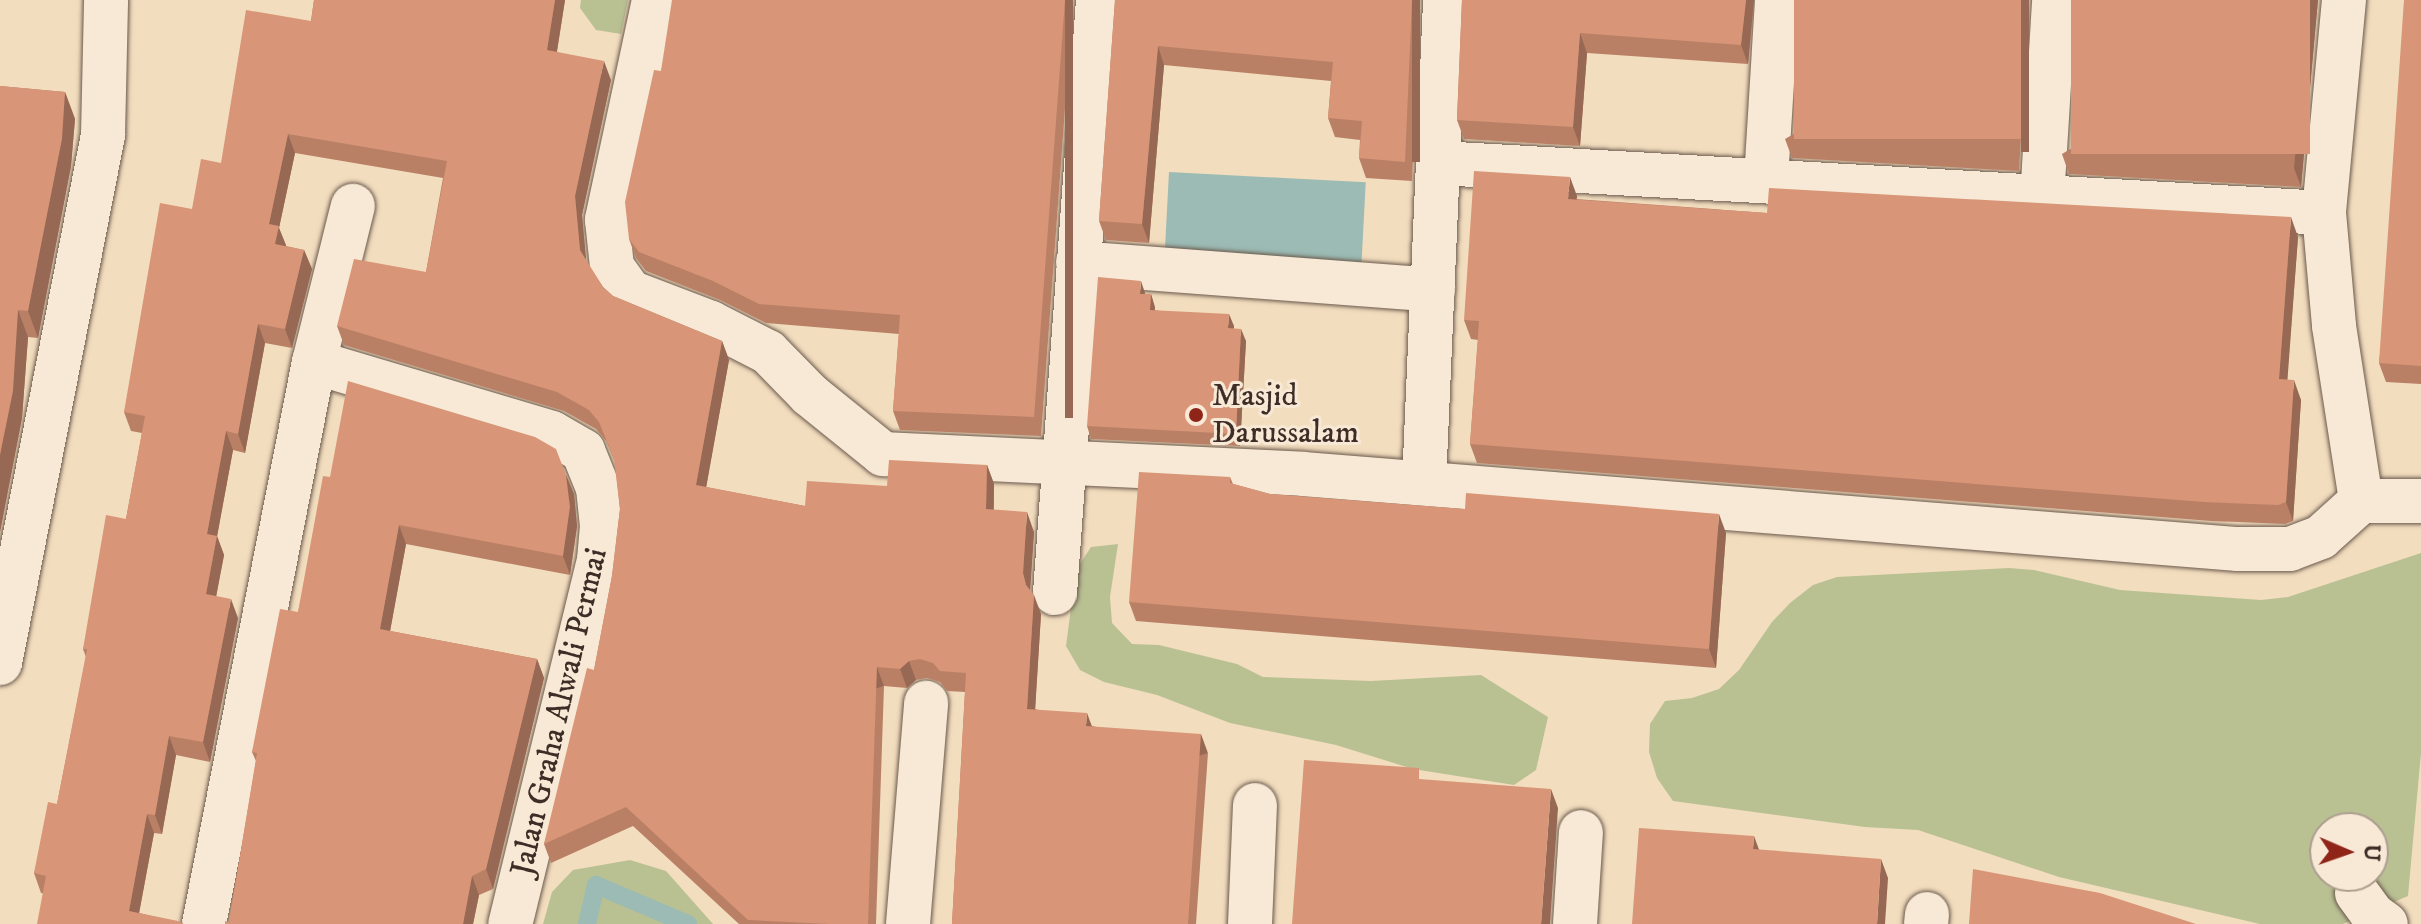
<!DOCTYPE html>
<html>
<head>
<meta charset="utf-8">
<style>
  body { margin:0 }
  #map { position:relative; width:2421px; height:924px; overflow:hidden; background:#f2ddbe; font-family:"IM FELL DW Pica",serif }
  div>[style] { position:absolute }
  .green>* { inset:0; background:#b9c193 }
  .water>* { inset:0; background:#9bbbb4; transform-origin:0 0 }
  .stream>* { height:18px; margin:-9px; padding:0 9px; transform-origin:9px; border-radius:9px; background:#9bbbb4 }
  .roads { filter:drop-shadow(0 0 2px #6b594d) drop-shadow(0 0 2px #6b594d) }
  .minor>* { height:44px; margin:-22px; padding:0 22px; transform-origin:22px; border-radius:22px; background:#f7e9d5 }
  .wall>* { inset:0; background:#ba8066 }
  .shaded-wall>* { inset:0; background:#976853; transform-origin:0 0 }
  .building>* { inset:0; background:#d89577; transform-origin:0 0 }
  .dots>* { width:22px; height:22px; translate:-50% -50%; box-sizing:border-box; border:4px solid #f7e9d5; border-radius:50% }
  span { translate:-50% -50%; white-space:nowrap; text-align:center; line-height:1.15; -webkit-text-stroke:6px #f7e9d5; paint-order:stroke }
  .poi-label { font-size:32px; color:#3e2d27 }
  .left { translate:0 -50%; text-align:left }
  .street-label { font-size:32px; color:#3e2d27 }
  .north { position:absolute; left:2309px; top:812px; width:80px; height:80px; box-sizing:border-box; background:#f7e9d5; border:2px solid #ad9e8f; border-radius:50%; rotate:92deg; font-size:22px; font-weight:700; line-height:32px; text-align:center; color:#3e2d27 }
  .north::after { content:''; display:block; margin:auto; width:28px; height:36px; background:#8f2418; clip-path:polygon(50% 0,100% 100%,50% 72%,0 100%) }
</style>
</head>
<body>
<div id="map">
  <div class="green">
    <div style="clip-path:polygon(581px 0,628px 0,621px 34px,596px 30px,580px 8px)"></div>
    <div style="clip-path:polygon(1118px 544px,1110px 597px,1112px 623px,1132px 644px,1159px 645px,1237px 664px,1263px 677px,1371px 681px,1481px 675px,1548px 717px,1536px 770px,1514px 785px,1413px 769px,1336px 745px,1230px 723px,1157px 695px,1104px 682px,1080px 670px,1066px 646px,1076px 570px,1091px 547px)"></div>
    <div style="clip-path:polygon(evenodd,2421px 553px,2421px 753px,2408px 896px,2343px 924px,2260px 924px,2059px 877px,1918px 830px,1865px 827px,1673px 801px,1657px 778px,1649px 752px,1650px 724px,1665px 701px,1692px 698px,1719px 689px,1739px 670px,1772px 622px,1790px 603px,1813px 585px,1837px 577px,2009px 568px,2034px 570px,2120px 590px,2261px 600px,2288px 597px,2421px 553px,2325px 828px,2373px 828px,2373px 876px,2325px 876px,2325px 828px)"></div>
    <div style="clip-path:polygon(630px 860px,666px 871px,713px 924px,543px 924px,552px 892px,573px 870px)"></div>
  </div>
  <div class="water">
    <div style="left:1169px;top:172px;width:197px;height:89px;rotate:3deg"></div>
  </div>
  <div class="stream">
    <div style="left:587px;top:924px;width:40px;rotate:-77deg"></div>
    <div style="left:596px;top:885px;width:100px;rotate:23deg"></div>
  </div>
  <div class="roads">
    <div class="minor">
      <div style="left:654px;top:0;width:225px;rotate:102.1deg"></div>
      <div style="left:607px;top:220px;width:47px;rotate:83.9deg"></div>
      <div style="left:612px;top:267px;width:31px;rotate:54deg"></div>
      <div style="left:630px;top:292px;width:87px;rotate:20.9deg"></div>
      <div style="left:711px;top:323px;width:64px;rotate:27deg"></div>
      <div style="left:768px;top:352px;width:60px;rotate:45.7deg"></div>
      <div style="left:810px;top:395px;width:94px;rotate:38.9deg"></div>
      <div style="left:883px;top:454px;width:420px;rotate:2.7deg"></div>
      <div style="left:1303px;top:474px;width:938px;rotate:4.59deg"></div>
      <div style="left:2238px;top:549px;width:52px"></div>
      <div style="left:2290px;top:549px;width:33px;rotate:-21deg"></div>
      <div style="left:2321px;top:537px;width:54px;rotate:-42deg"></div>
      <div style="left:2344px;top:0;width:214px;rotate:95.4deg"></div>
      <div style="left:2324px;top:213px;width:113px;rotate:84.9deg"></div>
      <div style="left:2334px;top:326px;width:177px;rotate:81.2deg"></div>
      <div style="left:2361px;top:501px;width:60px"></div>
      <div style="left:1439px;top:163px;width:886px;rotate:3.23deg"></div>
      <div style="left:1766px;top:180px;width:180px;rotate:-86.5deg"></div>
      <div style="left:2042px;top:199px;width:199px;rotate:-86.5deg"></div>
      <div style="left:1078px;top:263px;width:356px;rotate:4.3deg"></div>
      <div style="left:314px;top:362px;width:248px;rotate:16.6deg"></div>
      <div style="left:552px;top:433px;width:36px;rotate:30deg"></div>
      <div style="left:583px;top:451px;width:40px;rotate:68deg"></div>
      <div style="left:598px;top:488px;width:38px;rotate:84deg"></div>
      <div style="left:602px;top:526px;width:34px;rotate:95deg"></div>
      <div style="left:599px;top:560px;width:375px;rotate:103.7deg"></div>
      <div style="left:1424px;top:483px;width:483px;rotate:-87.5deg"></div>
      <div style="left:1055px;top:593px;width:595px;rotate:-85.85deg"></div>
      <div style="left:0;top:663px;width:538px;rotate:-78.96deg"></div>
      <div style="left:103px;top:135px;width:135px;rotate:-88.7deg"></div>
      <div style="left:2357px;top:893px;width:26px;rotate:54deg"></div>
      <div style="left:2372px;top:914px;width:17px;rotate:36deg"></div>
      <div style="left:204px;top:924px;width:573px;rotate:-78.93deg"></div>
      <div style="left:314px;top:362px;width:161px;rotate:-76deg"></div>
      <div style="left:908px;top:924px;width:222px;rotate:-85.3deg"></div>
      <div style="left:1250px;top:924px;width:119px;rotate:-87.6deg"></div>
      <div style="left:1575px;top:924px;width:92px;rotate:-86.3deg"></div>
      <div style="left:1926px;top:924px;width:10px;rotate:-84deg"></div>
    </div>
  </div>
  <div class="wall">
    <div style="clip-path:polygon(314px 0,565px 0,557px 52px,611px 80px,582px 215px,586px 261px,603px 287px,613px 296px,722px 341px,729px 360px,706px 487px,805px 506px,887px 486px,987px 465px,994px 484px,994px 510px,1034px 532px,1030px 590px,1041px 614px,1035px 709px,1092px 726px,1208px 753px,1196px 924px,952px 924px,965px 692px,947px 691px,940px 682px,927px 678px,916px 680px,907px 688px,884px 686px,876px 924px,739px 924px,633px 826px,551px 863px,544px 844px,594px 670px,612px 576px,620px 509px,615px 462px,606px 441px,596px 429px,564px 411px,344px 345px,337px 326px,426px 272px,443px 178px,295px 153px,279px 228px,286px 246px,304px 250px,312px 269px,292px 348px,265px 343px,245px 453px,233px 450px,217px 536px,224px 555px,216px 596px,238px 618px,210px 762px,176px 755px,162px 834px,154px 833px,139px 913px,184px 924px,41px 893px,34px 873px,57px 804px,86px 657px,83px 649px,126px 519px,142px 433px,131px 431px,124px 412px,192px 209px,311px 21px)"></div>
    <div style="clip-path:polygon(1073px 0,1041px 436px,900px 430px,893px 411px,899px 334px,766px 323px,720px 300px,646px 271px,636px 258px,629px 239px,661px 71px)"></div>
    <div style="clip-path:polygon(1115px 0,1420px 0,1412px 181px,1366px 178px,1359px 158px,1360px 140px,1335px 137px,1328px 118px,1331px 81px,1164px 65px,1149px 243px,1106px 240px,1099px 221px)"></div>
    <div style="clip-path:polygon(1462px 0,1754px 0,1748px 64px,1587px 53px,1580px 146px,1464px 139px,1457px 120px)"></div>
    <div style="clip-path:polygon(2029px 0,2019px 171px,1792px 158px,1785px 139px)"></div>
    <div style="clip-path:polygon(2318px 0,2301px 187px,2069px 174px,2062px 154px)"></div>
    <div style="clip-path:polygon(2421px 0,2421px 384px,2386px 382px,2379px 363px)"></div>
    <div style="clip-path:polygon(0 86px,65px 92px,75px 119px,71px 166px,38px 338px,28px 337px,22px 418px,0 532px)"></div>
    <div style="clip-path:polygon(1577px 196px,1576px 199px,1767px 213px,2298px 237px,2287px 380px,2301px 400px,2293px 521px,2285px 524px,2211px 521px,1477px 463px,1470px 444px,1478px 340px,1471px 339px,1464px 320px)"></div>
    <div style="clip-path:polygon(1145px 294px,1151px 294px,1155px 310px,1234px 326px,1233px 329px,1246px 341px,1240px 446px,1091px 439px,1087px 426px)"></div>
    <div style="clip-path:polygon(566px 475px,574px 494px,577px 526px,570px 575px,406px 544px,390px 631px,537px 659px,544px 678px,493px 889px,479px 895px,473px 924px,225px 924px,229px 922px,256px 761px,252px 752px,298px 612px,330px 477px)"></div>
    <div style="clip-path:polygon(1230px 477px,1233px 484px,1270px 494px,1726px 533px,1716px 668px,1136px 621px,1129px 602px)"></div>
  </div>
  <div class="shaded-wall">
    <div style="clip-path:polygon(555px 0,565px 0,554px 69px,547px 50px)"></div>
    <div style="left:1065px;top:0;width:8px;height:418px"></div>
    <div style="left:1412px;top:0;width:8px;height:162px"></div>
    <div style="clip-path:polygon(1746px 0,1754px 0,1748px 64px,1741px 45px)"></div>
    <div style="left:2021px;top:0;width:8px;height:152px"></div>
    <div style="clip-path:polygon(2310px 0,2318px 0,2301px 187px,2294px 168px)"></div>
    <div style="clip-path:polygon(1580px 33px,1587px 53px,1580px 146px,1573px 127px)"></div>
    <div style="clip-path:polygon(1158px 46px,1164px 65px,1149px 243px,1142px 224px)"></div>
    <div style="clip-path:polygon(604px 61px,611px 80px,582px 215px,587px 270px,580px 250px,575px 196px)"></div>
    <div style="clip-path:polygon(65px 92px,75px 119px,71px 166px,38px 338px,28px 311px)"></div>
    <div style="clip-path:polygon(288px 134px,295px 153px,279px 228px,286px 245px,282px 264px,269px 224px)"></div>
    <div style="clip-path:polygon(1570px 177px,1577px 196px,1575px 218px,1568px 199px)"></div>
    <div style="clip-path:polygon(2291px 217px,2298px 237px,2286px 399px,2279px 379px)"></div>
    <div style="clip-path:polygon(304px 250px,312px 269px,292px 348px,285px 329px)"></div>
    <div style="clip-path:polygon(1141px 281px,1145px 293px,1144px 306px,1140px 294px)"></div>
    <div style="clip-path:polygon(1151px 294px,1155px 307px,1154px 322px,1150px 310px)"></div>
    <div style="clip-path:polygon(18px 310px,28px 337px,22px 418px,0 532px,0 455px)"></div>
    <div style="clip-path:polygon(1229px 314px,1234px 326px,1233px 341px,1228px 328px)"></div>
    <div style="clip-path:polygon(258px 324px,265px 343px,245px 453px,238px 434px)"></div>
    <div style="clip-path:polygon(1241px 329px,1246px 341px,1240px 446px,1236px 434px)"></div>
    <div style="clip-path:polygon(722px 341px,729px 360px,703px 505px,696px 485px)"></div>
    <div style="clip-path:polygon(2294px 380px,2301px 400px,2293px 521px,2286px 502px)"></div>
    <div style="clip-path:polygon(226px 431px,233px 450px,214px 553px,207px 534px)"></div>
    <div style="clip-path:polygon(987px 465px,994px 484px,993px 529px,986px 509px)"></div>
    <div style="clip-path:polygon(566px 475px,574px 494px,577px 526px,570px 575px,563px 556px)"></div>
    <div style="clip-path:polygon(1027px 512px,1034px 532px,1030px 592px,1026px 585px,1023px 573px)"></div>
    <div style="clip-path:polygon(1719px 514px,1726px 533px,1716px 668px,1709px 649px)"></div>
    <div style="clip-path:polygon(399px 525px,406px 544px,387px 648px,380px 629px)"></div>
    <div style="clip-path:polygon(217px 536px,224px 555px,213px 613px,206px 594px)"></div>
    <div style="clip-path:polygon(1034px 595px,1041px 614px,1034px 728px,1027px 709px)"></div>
    <div style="clip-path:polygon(231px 599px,238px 618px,210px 762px,203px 742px)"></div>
    <div style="clip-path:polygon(537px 659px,544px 678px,493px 889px,486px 869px)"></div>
    <div style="clip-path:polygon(909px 661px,916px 680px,907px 688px,900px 669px)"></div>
    <div style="left:877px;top:667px;width:20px;height:257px;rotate:70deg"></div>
    <div style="clip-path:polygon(1087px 713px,1094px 732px,1086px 726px)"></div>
    <div style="left:1201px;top:734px;width:20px;height:190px;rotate:70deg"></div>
    <div style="clip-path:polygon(169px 736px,176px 755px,162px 834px,155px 815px)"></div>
    <div style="clip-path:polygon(1551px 789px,1558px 808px,1550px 924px,1541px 924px)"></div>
    <div style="clip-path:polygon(147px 814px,154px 833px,137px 924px,129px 911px)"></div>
    <div style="clip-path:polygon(1754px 836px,1761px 855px,1753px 849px)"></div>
    <div style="clip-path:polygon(1881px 859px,1888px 878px,1885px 924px,1877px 924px)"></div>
    <div style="clip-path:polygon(472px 876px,479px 895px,473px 924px,463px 924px)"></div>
  </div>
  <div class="building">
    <div style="clip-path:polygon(314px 0,555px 0,547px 50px,604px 61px,575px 196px,580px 250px,603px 287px,613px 296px,722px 341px,696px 485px,805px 506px,807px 481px,887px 486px,889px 460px,987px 465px,986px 509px,1027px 512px,1023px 573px,1026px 585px,1034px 595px,1027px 709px,1087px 713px,1086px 726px,1201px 734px,1188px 924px,952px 924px,966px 673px,940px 671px,933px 663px,920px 659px,909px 661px,900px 669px,877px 667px,868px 924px,829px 924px,748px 920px,626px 807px,544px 844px,587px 668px,594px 670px,612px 576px,620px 509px,614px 459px,599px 422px,589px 410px,557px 392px,337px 326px,354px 259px,426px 272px,447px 161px,288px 134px,269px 224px,279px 226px,275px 244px,304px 250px,285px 329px,258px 324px,238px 434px,226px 431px,207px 534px,217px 536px,206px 594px,231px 599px,203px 742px,169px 736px,155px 815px,147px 814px,129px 911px,178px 921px,184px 924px,37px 924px,46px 876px,34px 873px,48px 802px,57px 804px,87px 649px,83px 649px,106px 515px,126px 519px,145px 416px,124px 412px,160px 203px,192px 209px,201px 159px,221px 163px,246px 10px,311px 21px)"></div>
    <div style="clip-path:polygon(672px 0,1065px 0,1034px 417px,893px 411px,900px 315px,759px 304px,713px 281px,639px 252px,629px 239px,625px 202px,654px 70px,661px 71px)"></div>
    <div style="clip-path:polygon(1115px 0,1412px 0,1405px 162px,1359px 158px,1362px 121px,1328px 118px,1333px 62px,1158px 46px,1142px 224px,1099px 221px)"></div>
    <div style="clip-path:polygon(1462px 0,1746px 0,1741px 45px,1580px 33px,1573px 127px,1457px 120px)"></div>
    <div style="left:1794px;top:0;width:227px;height:139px"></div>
    <div style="left:2071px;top:0;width:239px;height:154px"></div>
    <div style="clip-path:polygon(2404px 0,2421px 0,2421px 366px,2379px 363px)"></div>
    <div style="clip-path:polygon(0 86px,65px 92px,62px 139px,28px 311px,18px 310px,13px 391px,0 455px)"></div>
    <div style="clip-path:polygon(1474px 171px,1570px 177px,1568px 199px,1767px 213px,1769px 188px,2291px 217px,2279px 379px,2294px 380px,2286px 502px,2278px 505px,2204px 502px,1470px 444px,1479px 321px,1464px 320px)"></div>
    <div style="clip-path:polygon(1098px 277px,1141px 281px,1140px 294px,1151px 294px,1150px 310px,1229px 314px,1228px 328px,1241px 329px,1236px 434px,1087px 426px)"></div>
    <div style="clip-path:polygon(348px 381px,535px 437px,556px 449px,566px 475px,570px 507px,563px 556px,399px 525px,380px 629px,537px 659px,486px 869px,472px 876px,463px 924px,225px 924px,225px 921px,229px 922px,257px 753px,252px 752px,280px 609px,298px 612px,323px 476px,330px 477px)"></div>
    <div style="clip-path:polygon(1139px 472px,1230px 477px,1230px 483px,1270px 494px,1465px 509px,1466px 493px,1719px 514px,1709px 649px,1129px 602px)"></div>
    <div style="clip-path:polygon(1304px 760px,1419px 768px,1419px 779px,1551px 789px,1541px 924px,1292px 924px)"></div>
    <div style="clip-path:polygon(1639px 828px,1754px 836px,1753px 849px,1881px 859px,1877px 924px,1632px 924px)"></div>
    <div style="clip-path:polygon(1973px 869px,2100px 893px,2196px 924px,1969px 924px)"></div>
  </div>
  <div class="dots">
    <div style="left:1196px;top:415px;background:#8f2418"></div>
  </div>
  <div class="poi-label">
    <span class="left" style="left:1212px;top:415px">Masjid<br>Darussalam</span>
  </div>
  <div class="street-label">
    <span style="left:560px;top:712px;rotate:-77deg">Jalan Graha Alwali Permai</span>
  </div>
  <div class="north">U</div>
</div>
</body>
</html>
